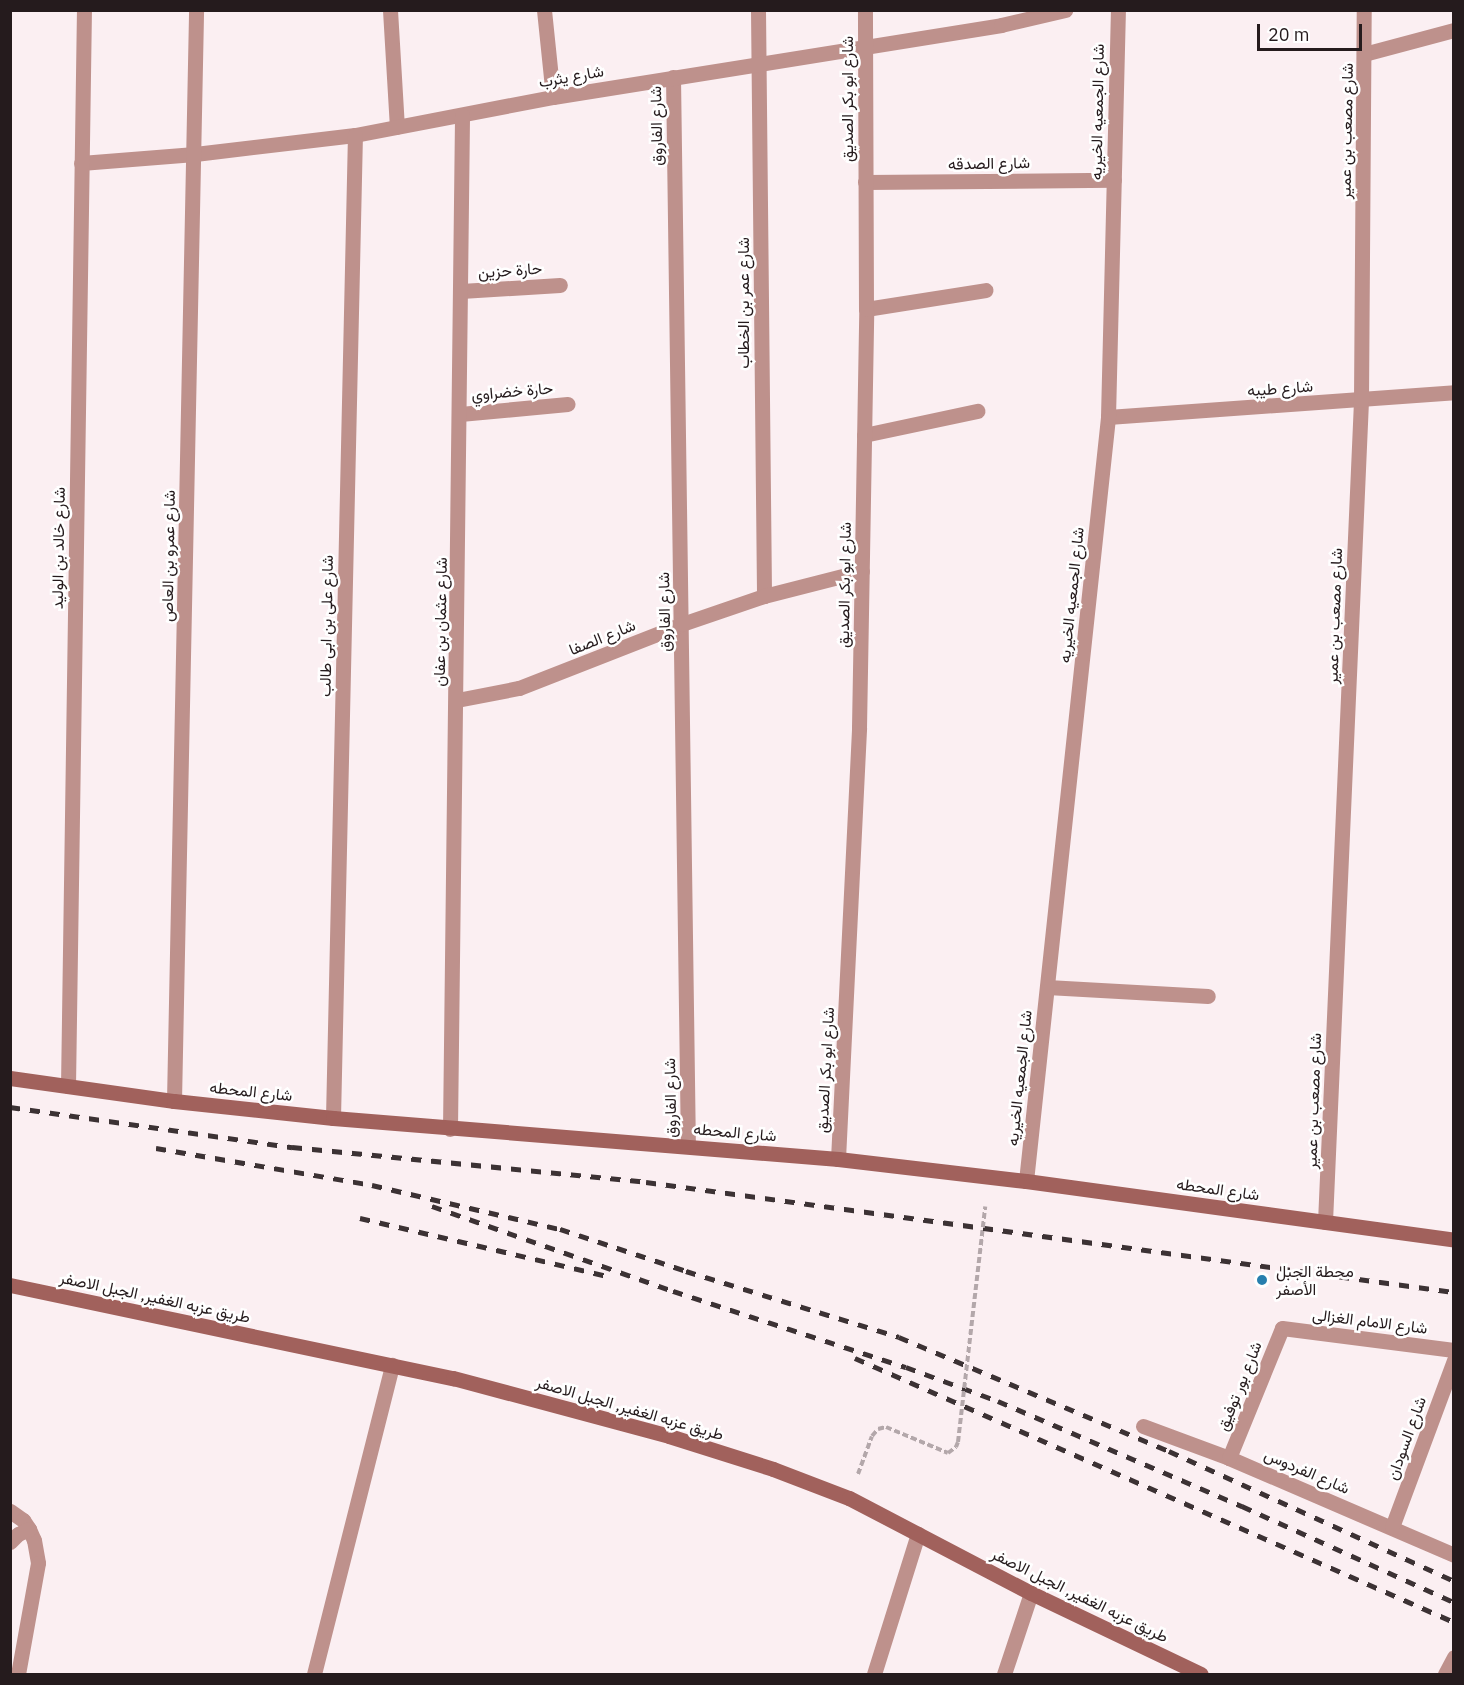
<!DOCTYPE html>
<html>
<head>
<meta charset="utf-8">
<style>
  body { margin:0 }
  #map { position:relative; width:1464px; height:1685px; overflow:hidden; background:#fbeff2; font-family:"IBM Plex Sans",Vazirmatn,sans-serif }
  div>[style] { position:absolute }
  .path>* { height:4px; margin-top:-2px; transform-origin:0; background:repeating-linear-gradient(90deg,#b3a7aa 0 6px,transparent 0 9px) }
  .lane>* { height:15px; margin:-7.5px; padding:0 7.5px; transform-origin:7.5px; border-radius:7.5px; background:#be918c }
  .street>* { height:15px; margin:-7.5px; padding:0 7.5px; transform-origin:7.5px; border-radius:7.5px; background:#be918c }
  .secondary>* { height:15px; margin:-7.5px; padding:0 7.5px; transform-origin:7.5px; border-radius:7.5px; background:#a1615c }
  .rail>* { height:4.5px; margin-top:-2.25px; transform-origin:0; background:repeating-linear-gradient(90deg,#3c3234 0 10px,transparent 0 20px) }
  .path-bridge>* { height:4px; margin-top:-2px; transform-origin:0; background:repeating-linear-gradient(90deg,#b3a7aa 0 6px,transparent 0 9px) }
  .dots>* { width:16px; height:16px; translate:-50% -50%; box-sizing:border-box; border:3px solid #fff; border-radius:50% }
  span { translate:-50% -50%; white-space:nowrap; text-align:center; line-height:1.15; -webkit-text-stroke:5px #fff; paint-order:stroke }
  .street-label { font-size:16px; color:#251b1d }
  .poi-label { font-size:16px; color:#251b1d }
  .left { translate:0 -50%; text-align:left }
  .frame { position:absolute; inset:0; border:12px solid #251b1d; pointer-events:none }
  .scale { position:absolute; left:1257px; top:24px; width:105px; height:27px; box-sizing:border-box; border:3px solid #251b1d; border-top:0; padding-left:8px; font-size:18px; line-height:21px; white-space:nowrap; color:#251b1d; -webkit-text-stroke:4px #fff; paint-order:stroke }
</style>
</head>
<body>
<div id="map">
  <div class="path">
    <div style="left:858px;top:1474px;width:40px;rotate:-69.8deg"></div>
    <div style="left:872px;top:1436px;width:9px;rotate:-49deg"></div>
    <div style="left:878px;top:1429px;width:8px;rotate:-14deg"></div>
    <div style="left:886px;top:1427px;width:67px;rotate:22.8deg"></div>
    <div style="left:948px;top:1453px;width:10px;rotate:-37deg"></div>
    <div style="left:956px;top:1447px;width:5px;rotate:-68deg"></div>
  </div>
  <div class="lane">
    <div style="left:10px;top:1511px;width:16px;rotate:35deg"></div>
    <div style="left:23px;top:1520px;width:11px;rotate:56deg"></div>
    <div style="left:29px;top:1529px;width:12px;rotate:66deg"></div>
    <div style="left:34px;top:1540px;width:23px;rotate:80deg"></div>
    <div style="left:38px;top:1563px;width:113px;rotate:100.2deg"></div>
    <div style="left:10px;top:1542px;width:11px;rotate:-45deg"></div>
    <div style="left:18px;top:1534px;width:12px;rotate:-24deg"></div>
    <div style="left:314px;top:1674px;width:319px;rotate:-75.8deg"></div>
    <div style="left:874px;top:1674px;width:147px;rotate:-72.6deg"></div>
  </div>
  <div class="street">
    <div style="left:390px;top:10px;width:117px;rotate:86.6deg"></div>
    <div style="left:544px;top:10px;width:87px;rotate:84.1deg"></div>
    <div style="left:758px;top:10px;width:586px;rotate:89.41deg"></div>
    <div style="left:1364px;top:54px;width:93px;rotate:-14.9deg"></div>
    <div style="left:673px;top:77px;width:1069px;rotate:89.2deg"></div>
    <div style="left:81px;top:163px;width:114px;rotate:-4.5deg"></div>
    <div style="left:195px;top:154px;width:161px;rotate:-6.8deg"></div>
    <div style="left:355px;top:135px;width:202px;rotate:-10.9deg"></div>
    <div style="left:553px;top:97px;width:454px;rotate:-9.1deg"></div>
    <div style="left:1001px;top:25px;width:66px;rotate:-13.2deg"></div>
    <div style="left:865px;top:182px;width:249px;rotate:-0.5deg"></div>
    <div style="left:461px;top:291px;width:99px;rotate:-3.5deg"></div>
    <div style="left:866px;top:309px;width:121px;rotate:-9deg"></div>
    <div style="left:460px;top:414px;width:108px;rotate:-5.3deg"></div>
    <div style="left:1108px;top:417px;width:347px;rotate:-4.1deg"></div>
    <div style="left:864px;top:435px;width:116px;rotate:-12deg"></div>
    <div style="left:457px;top:700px;width:63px;rotate:-11deg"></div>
    <div style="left:519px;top:688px;width:175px;rotate:-21.4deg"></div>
    <div style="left:682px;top:624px;width:87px;rotate:-18.9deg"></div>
    <div style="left:764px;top:596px;width:101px;rotate:-14.3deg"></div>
    <div style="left:1047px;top:987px;width:161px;rotate:3.2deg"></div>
    <div style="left:68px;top:1086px;width:1076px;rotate:-89.15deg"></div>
    <div style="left:174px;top:1101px;width:1091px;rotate:-88.84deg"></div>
    <div style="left:333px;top:1118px;width:983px;rotate:-88.72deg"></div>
    <div style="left:450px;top:1129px;width:1014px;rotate:-89.32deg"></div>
    <div style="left:838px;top:1159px;width:432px;rotate:-87.2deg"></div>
    <div style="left:859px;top:728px;width:419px;rotate:-89deg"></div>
    <div style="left:866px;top:309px;width:299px;rotate:-90.2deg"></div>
    <div style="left:1026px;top:1181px;width:768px;rotate:-83.87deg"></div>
    <div style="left:1108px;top:417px;width:407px;rotate:-88.6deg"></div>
    <div style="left:1325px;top:1222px;width:823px;rotate:-87.49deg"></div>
    <div style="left:1361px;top:400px;width:390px;rotate:-89.6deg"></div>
    <div style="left:1143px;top:1426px;width:92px;rotate:20.4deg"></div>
    <div style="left:1229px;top:1458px;width:245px;rotate:23.3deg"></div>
    <div style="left:1229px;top:1458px;width:140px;rotate:-67.8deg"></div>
    <div style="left:1282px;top:1328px;width:173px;rotate:7.3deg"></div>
    <div style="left:1392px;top:1527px;width:178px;rotate:-69.6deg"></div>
    <div style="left:1004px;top:1674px;width:85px;rotate:-71.6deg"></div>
    <div style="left:1445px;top:1674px;width:19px;rotate:-62deg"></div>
  </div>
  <div class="secondary">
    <div style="left:10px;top:1078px;width:166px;rotate:8deg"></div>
    <div style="left:174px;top:1101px;width:160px;rotate:6.1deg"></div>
    <div style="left:333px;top:1118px;width:507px;rotate:4.64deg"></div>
    <div style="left:838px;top:1159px;width:189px;rotate:6.7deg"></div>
    <div style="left:1026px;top:1181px;width:432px;rotate:7.8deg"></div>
    <div style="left:10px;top:1285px;width:453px;rotate:11.9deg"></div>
    <div style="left:453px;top:1378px;width:224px;rotate:15deg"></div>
    <div style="left:669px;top:1436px;width:109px;rotate:17.6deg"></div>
    <div style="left:773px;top:1469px;width:81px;rotate:20.9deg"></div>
    <div style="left:849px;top:1498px;width:205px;rotate:27.6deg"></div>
    <div style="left:1031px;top:1593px;width:188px;rotate:25.5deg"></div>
  </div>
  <div class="rail">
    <div style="left:10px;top:1107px;width:285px;rotate:8.1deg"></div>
    <div style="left:292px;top:1147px;width:356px;rotate:5.6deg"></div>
    <div style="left:646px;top:1182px;width:815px;rotate:7.75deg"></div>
    <div style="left:156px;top:1148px;width:219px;rotate:9.7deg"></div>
    <div style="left:372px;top:1185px;width:193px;rotate:13.2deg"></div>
    <div style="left:560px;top:1229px;width:133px;rotate:18.4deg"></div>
    <div style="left:686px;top:1271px;width:223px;rotate:17.2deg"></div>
    <div style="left:899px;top:1337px;width:293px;rotate:22.9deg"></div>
    <div style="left:1169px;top:1451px;width:313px;rotate:24.5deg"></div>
    <div style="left:432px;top:1206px;width:256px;rotate:19.4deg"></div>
    <div style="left:673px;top:1291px;width:245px;rotate:18.1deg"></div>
    <div style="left:906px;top:1367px;width:98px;rotate:20.3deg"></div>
    <div style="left:998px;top:1401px;width:266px;rotate:23.3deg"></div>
    <div style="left:1242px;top:1506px;width:233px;rotate:24.4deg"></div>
    <div style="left:360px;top:1218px;width:255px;rotate:13.2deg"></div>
    <div style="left:855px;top:1358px;width:655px;rotate:23.78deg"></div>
  </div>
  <div class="path-bridge">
    <div style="left:958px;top:1442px;width:237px;rotate:-83.4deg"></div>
  </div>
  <div class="dots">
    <div style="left:1262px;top:1280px;background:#277fae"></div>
  </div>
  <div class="street-label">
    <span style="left:571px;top:76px;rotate:-10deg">شارع يثرب</span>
    <span style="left:847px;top:99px;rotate:-90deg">شارع ابو بكر الصديق</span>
    <span style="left:1097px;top:112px;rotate:-89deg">شارع الجمعيه الخيريه</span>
    <span style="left:656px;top:126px;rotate:-91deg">شارع الفاروق</span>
    <span style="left:1346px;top:131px;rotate:-89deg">شارع مصعب بن عمير</span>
    <span style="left:989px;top:163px;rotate:-1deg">شارع الصدقه</span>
    <span style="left:510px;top:270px;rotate:-4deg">حارة حزين</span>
    <span style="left:743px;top:303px;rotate:-90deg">شارع عمر بن الخطاب</span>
    <span style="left:1280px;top:388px;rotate:-4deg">شارع طيبه</span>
    <span style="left:512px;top:391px;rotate:-5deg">حارة خضراوي</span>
    <span style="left:58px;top:548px;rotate:-89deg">شارع خالد بن الوليد</span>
    <span style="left:168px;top:556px;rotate:-89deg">شارع عمرو بن العاص</span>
    <span style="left:844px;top:585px;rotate:-89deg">شارع ابو بكر الصديق</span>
    <span style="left:1071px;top:595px;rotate:-84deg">شارع الجمعيه الخيريه</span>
    <span style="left:664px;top:612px;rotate:-91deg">شارع الفاروق</span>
    <span style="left:1334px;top:616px;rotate:-88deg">شارع مصعب بن عمير</span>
    <span style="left:440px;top:622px;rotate:-89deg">شارع عثمان بن عفان</span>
    <span style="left:326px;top:626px;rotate:-89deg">شارع على بن ابى طالب</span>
    <span style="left:602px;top:637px;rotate:-22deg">شارع الصفا</span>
    <span style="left:825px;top:1070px;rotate:-87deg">شارع ابو بكر الصديق</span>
    <span style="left:1019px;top:1078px;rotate:-84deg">شارع الجمعيه الخيريه</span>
    <span style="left:251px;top:1091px;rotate:6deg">شارع المحطه</span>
    <span style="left:670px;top:1098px;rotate:-91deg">شارع الفاروق</span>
    <span style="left:1313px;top:1101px;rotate:-88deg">شارع مصعب بن عمير</span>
    <span style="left:735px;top:1132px;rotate:5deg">شارع المحطه</span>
    <span style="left:1218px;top:1189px;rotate:8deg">شارع المحطه</span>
    <span style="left:155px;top:1297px;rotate:12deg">طريق عزبه الغفير, الجبل الاصفر</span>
    <span style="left:1370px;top:1321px;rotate:7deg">شارع الامام الغزالى</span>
    <span style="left:1239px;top:1386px;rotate:-68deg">شارع بور توفيق</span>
    <span style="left:630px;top:1408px;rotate:16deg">طريق عزبه الغفير, الجبل الاصفر</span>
    <span style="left:1406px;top:1438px;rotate:-70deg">شارع السودان</span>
    <span style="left:1307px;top:1471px;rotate:23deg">شارع الفردوس</span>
    <span style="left:1080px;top:1595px;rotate:26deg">طريق عزبه الغفير, الجبل الاصفر</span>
  </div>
  <div class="poi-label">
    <span class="left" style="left:1276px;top:1280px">محطة الجبل<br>الأصفر</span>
  </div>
  <div class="frame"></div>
  <div class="scale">20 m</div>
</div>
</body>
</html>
